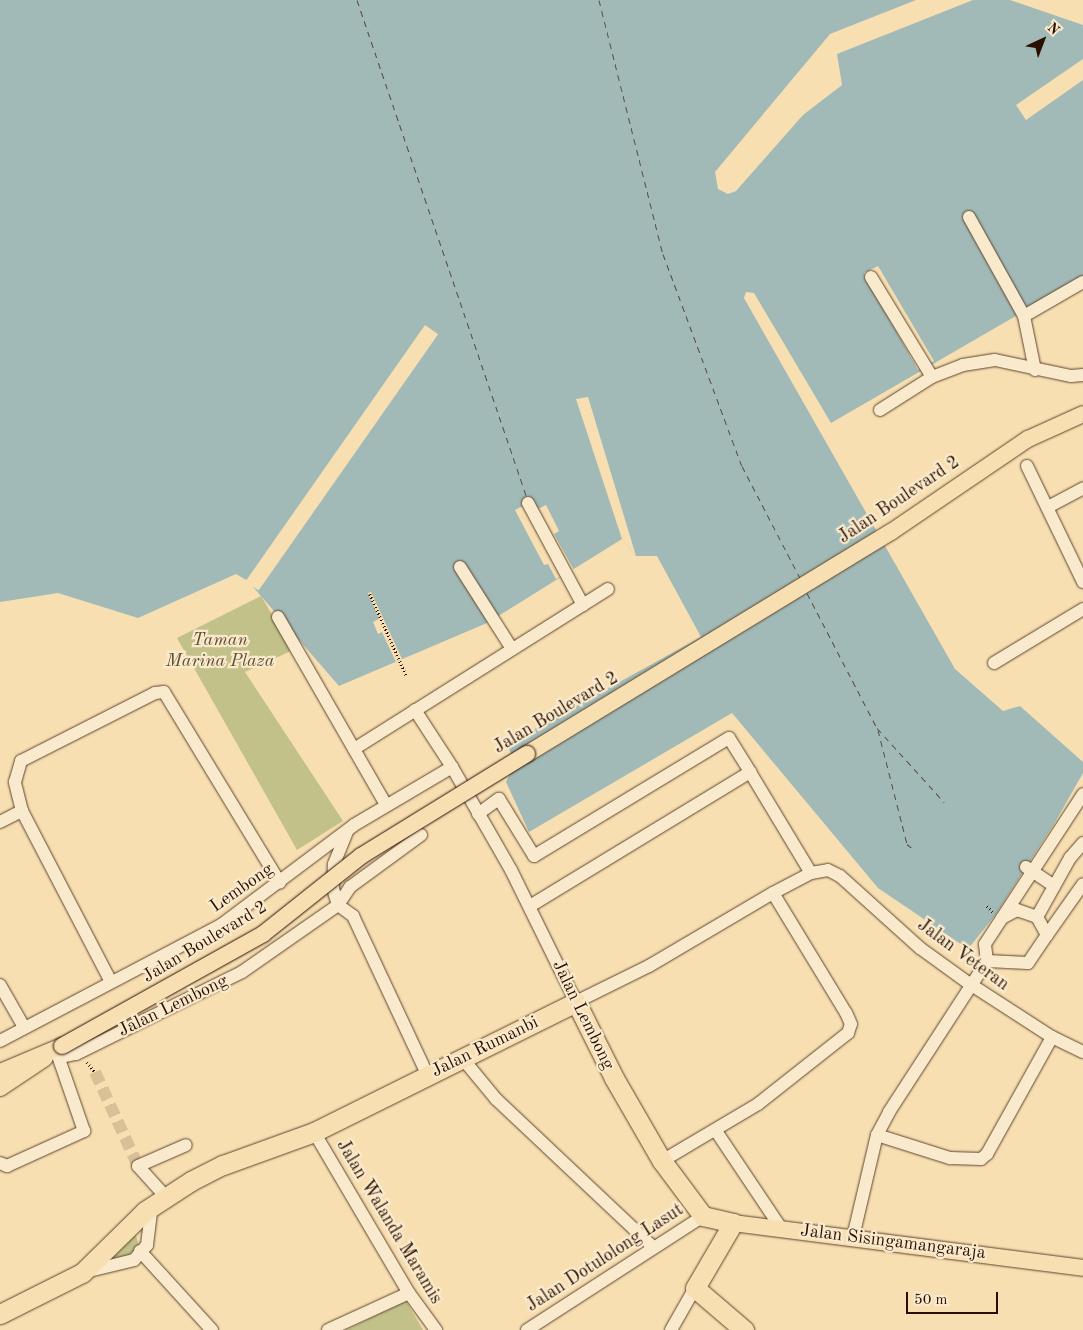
<!DOCTYPE html>
<html>
<head>
<meta charset="utf-8">
<style>
  body { margin:0 }
  #map { position:relative; width:1083px; height:1330px; overflow:hidden; background:#f7dfb2; font-family:"Old Standard TT",serif }
  div>[style] { position:absolute }
  .green>* { inset:0; background:#c1c189 }
  .water>* { inset:0; background:#a1bab7 }
  .pier>* { inset:0; background:#f7dfb2; transform-origin:0 0 }
  .ferry>* { height:1px; margin-top:-0.5px; transform-origin:0; background:repeating-linear-gradient(90deg,#544c40 0 6px,transparent 0 11px) }
  .minor-tunnel>* { height:12px; margin-top:-6px; transform-origin:0; background:repeating-linear-gradient(90deg,#d8c097 0 12px,transparent 0 18px) }
  .path>* { height:2.5px; margin-top:-1.25px; transform-origin:0; background:repeating-linear-gradient(90deg,#2b1000 0 1px,transparent 0 3.5px) }
  .roads { filter:drop-shadow(0 0 1px #5e442c) drop-shadow(0 0 1px #5e442c) }
  .minor>* { height:12px; margin:-6px; padding:0 6px; transform-origin:6px; border-radius:6px; background:#faeacd }
  .major>* { height:16px; margin:-8px; padding:0 8px; transform-origin:8px; border-radius:8px; background:#f7dfb2 }
  .highway>* { height:19px; margin:-9.5px; padding:0 9.5px; transform-origin:9.5px; border-radius:9.5px; background:#f7dfb2 }
  .bridges { filter:drop-shadow(0 0 1px #2b1000) drop-shadow(0 0 1px #2b1000) }
  .major-bridge>* { height:16px; margin:-8px; padding:0 8px; transform-origin:8px; border-radius:8px; background:#f7dfb2 }
  span { translate:-50% -50%; white-space:nowrap; text-align:center; line-height:1.15; -webkit-text-stroke:4.5px #faeacd; paint-order:stroke }
  .street-label { font-size:18px; color:#2b1000 }
  .park-label { font-size:18px; color:#604e30; font-style:italic }
  .north { position:absolute; left:1018px; top:15px; width:50px; height:50px; -webkit-text-stroke:4px #faeacd; paint-order:stroke; rotate:43deg; font-size:14px; font-weight:700; line-height:20px; text-align:center; color:#2b1000 }
  .north::after { content:''; display:block; margin:auto; width:18px; height:22px; background:#2b1000; clip-path:polygon(50% 0,100% 100%,50% 72%,0 100%) }
  .scale { position:absolute; left:906px; top:1292px; width:92px; height:22px; box-sizing:border-box; border:2px solid #2b1000; border-top:0; padding-left:6px; font-size:15px; line-height:18px; white-space:nowrap; color:#2b1000; -webkit-text-stroke:4px #faeacd; paint-order:stroke }
</style>
</head>
<body>
<div id="map">
  <div class="green">
    <div style="clip-path:polygon(261px 596px,293px 650px,245px 672px,343px 821px,297px 850px,177px 638px)"></div>
    <div style="clip-path:polygon(133px 1223px,140px 1251px,88px 1269px)"></div>
    <div style="clip-path:polygon(406px 1301px,423px 1330px,346px 1330px)"></div>
  </div>
  <div class="water">
    <div style="clip-path:polygon(0 0,916px 0,830px 34px,715px 172px,718px 189px,728px 194px,736px 191px,803px 115px,842px 85px,837px 54px,973px 0,1010px 0,1083px 25px,1083px 277px,831px 423px,754px 293px,746px 292px,744px 298px,955px 669px,1003px 711px,1020px 706px,1083px 762px,1083px 773px,1054px 824px,996px 914px,968px 949px,878px 888px,732px 713px,529px 832px,506px 782px,515px 763px,507px 744px,701px 637px,657px 556px,636px 556px,622px 539px,487px 623px,339px 686px,248px 581px,236px 574px,138px 618px,58px 593px,0 602px)"></div>
  </div>
  <div class="pier">
    <div style="clip-path:polygon(1083px 59px,1083px 80px,1026px 120px,1016px 105px)"></div>
    <div style="clip-path:polygon(878px 266px,934px 361px,918px 370px,864px 273px)"></div>
    <div style="left:425px;top:325px;width:16px;height:313px;rotate:35deg"></div>
    <div style="clip-path:polygon(588px 397px,636px 556px,622px 539px,576px 399px)"></div>
    <div style="clip-path:polygon(534px 500px,538px 509px,546px 505px,559px 531px,554px 534px,574px 570px,556px 579px,548px 564px,544px 565px,515px 510px)"></div>
    <div style="clip-path:polygon(371px 592px,402px 659px,396px 662px,382px 632px,378px 634px,373px 622px,379px 619px,368px 593px)"></div>
  </div>
  <div class="ferry">
    <div style="left:357px;top:0;width:526px;rotate:71.15deg"></div>
    <div style="left:599px;top:0;width:262px;rotate:75.9deg"></div>
    <div style="left:663px;top:254px;width:226px;rotate:69.6deg"></div>
    <div style="left:742px;top:466px;width:126px;rotate:62.6deg"></div>
    <div style="left:807px;top:593px;width:152px;rotate:62.6deg"></div>
    <div style="left:877px;top:728px;width:100px;rotate:47.8deg"></div>
    <div style="left:878px;top:730px;width:118px;rotate:75.7deg"></div>
    <div style="left:907px;top:844px;width:6px;rotate:39deg"></div>
  </div>
  <div class="minor-tunnel">
    <div style="left:95px;top:1072px;width:103px;rotate:65.4deg"></div>
  </div>
  <div class="path">
    <div style="left:370px;top:594px;width:89px;rotate:66deg"></div>
    <div style="left:987px;top:906px;width:8px;rotate:45deg"></div>
    <div style="left:87px;top:1062px;width:13px;rotate:51deg"></div>
  </div>
  <div class="roads">
    <div class="minor">
      <div style="left:969px;top:217px;width:113px;rotate:60.9deg"></div>
      <div style="left:871px;top:277px;width:117px;rotate:58.6deg"></div>
      <div style="left:1035px;top:370px;width:55px;rotate:-101.5deg"></div>
      <div style="left:1024px;top:316px;width:68px;rotate:-30deg"></div>
      <div style="left:880px;top:410px;width:62px;rotate:-32.4deg"></div>
      <div style="left:932px;top:377px;width:33px;rotate:-21deg"></div>
      <div style="left:963px;top:365px;width:32px;rotate:-9deg"></div>
      <div style="left:995px;top:360px;width:78px;rotate:11.9deg"></div>
      <div style="left:1071px;top:376px;width:12px;rotate:-5deg"></div>
      <div style="left:1027px;top:466px;width:129px;rotate:64.2deg"></div>
      <div style="left:528px;top:503px;width:116px;rotate:61.7deg"></div>
      <div style="left:1048px;top:507px;width:40px;rotate:-28deg"></div>
      <div style="left:460px;top:567px;width:97px;rotate:57.6deg"></div>
      <div style="left:278px;top:617px;width:217px;rotate:60.1deg"></div>
      <div style="left:994px;top:663px;width:104px;rotate:-31.2deg"></div>
      <div style="left:415px;top:710px;width:68px;rotate:57deg"></div>
      <div style="left:354px;top:749px;width:300px;rotate:-32.2deg"></div>
      <div style="left:478px;top:814px;width:26px;rotate:-36deg"></div>
      <div style="left:499px;top:799px;width:67px;rotate:58.4deg"></div>
      <div style="left:534px;top:856px;width:228px;rotate:-31.2deg"></div>
      <div style="left:729px;top:738px;width:40px;rotate:58deg"></div>
      <div style="left:0;top:822px;width:25px;rotate:-27deg"></div>
      <div style="left:1026px;top:867px;width:34px;rotate:34deg"></div>
      <div style="left:338px;top:905px;width:19px;rotate:36deg"></div>
      <div style="left:353px;top:916px;width:177px;rotate:64.9deg"></div>
      <div style="left:338px;top:905px;width:17px;rotate:-107deg"></div>
      <div style="left:333px;top:889px;width:25px;rotate:-88deg"></div>
      <div style="left:334px;top:864px;width:35px;rotate:-68deg"></div>
      <div style="left:530px;top:906px;width:258px;rotate:-31.3deg"></div>
      <div style="left:750px;top:772px;width:118px;rotate:58.9deg"></div>
      <div style="left:1002px;top:918px;width:17px;rotate:-28deg"></div>
      <div style="left:1017px;top:910px;width:21px;rotate:19deg"></div>
      <div style="left:1047px;top:935px;width:62px;rotate:-54.8deg"></div>
      <div style="left:987px;top:961px;width:17px;rotate:-97deg"></div>
      <div style="left:985px;top:944px;width:179px;rotate:-56.8deg"></div>
      <div style="left:110px;top:980px;width:191px;rotate:-117.5deg"></div>
      <div style="left:22px;top:811px;width:30px;rotate:-104deg"></div>
      <div style="left:15px;top:782px;width:22px;rotate:-74deg"></div>
      <div style="left:21px;top:761px;width:150px;rotate:-26.9deg"></div>
      <div style="left:155px;top:693px;width:9px;rotate:-6deg"></div>
      <div style="left:164px;top:692px;width:223px;rotate:58.7deg"></div>
      <div style="left:0;top:985px;width:48px;rotate:60.3deg"></div>
      <div style="left:0;top:1041px;width:250px;rotate:-27.7deg"></div>
      <div style="left:221px;top:925px;width:166px;rotate:-36.9deg"></div>
      <div style="left:354px;top:825px;width:114px;rotate:-30.6deg"></div>
      <div style="left:452px;top:767px;width:119px;rotate:60.2deg"></div>
      <div style="left:511px;top:870px;width:147px;rotate:63.8deg"></div>
      <div style="left:576px;top:1002px;width:81px;rotate:-26.3deg"></div>
      <div style="left:649px;top:966px;width:144px;rotate:-30.5deg"></div>
      <div style="left:773px;top:893px;width:43px;rotate:-27.8deg"></div>
      <div style="left:811px;top:873px;width:17px;rotate:-10deg"></div>
      <div style="left:828px;top:870px;width:13px;rotate:27deg"></div>
      <div style="left:840px;top:876px;width:108px;rotate:42deg"></div>
      <div style="left:920px;top:948px;width:62px;rotate:35.8deg"></div>
      <div style="left:970px;top:984px;width:98px;rotate:32.9deg"></div>
      <div style="left:1052px;top:1037px;width:34px;rotate:26deg"></div>
      <div style="left:53px;top:1052px;width:9px;rotate:36deg"></div>
      <div style="left:60px;top:1057px;width:16px;rotate:-11deg"></div>
      <div style="left:76px;top:1054px;width:185px;rotate:-26.3deg"></div>
      <div style="left:242px;top:972px;width:117px;rotate:-34.9deg"></div>
      <div style="left:338px;top:905px;width:22px;rotate:-56deg"></div>
      <div style="left:350px;top:887px;width:88px;rotate:-36.2deg"></div>
      <div style="left:463px;top:1059px;width:52px;rotate:50.5deg"></div>
      <div style="left:496px;top:1099px;width:216px;rotate:43.3deg"></div>
      <div style="left:716px;top:1131px;width:117px;rotate:56.2deg"></div>
      <div style="left:314px;top:1132px;width:187px;rotate:59.5deg"></div>
      <div style="left:409px;top:1293px;width:46px;rotate:53.9deg"></div>
      <div style="left:877px;top:1135px;width:77px;rotate:17.5deg"></div>
      <div style="left:950px;top:1158px;width:31px;rotate:2deg"></div>
      <div style="left:981px;top:1159px;width:8px;rotate:-40deg"></div>
      <div style="left:987px;top:1154px;width:134px;rotate:-60.9deg"></div>
      <div style="left:662px;top:1161px;width:112px;rotate:-30.7deg"></div>
      <div style="left:758px;top:1104px;width:115px;rotate:-38.3deg"></div>
      <div style="left:848px;top:1033px;width:9px;rotate:-72deg"></div>
      <div style="left:851px;top:1024px;width:12px;rotate:-114deg"></div>
      <div style="left:846px;top:1013px;width:140px;rotate:-121.3deg"></div>
      <div style="left:0;top:1163px;width:8px;rotate:23deg"></div>
      <div style="left:7px;top:1166px;width:85px;rotate:-24.4deg"></div>
      <div style="left:84px;top:1131px;width:79px;rotate:-109.1deg"></div>
      <div style="left:165px;top:1196px;width:40px;rotate:-132deg"></div>
      <div style="left:138px;top:1166px;width:52px;rotate:-23.6deg"></div>
      <div style="left:853px;top:1237px;width:105px;rotate:-76.8deg"></div>
      <div style="left:877px;top:1135px;width:26px;rotate:-62deg"></div>
      <div style="left:889px;top:1112px;width:180px;rotate:-57deg"></div>
      <div style="left:987px;top:961px;width:41px;rotate:2.8deg"></div>
      <div style="left:1028px;top:963px;width:34px;rotate:-56deg"></div>
      <div style="left:1047px;top:935px;width:21px;rotate:-119deg"></div>
      <div style="left:1037px;top:917px;width:68px;rotate:-60.8deg"></div>
      <div style="left:1070px;top:858px;width:20px;rotate:-49deg"></div>
      <div style="left:140px;top:1251px;width:107px;rotate:47.7deg"></div>
      <div style="left:85px;top:1272px;width:50px;rotate:-13.8deg"></div>
      <div style="left:134px;top:1260px;width:20px;rotate:-49deg"></div>
      <div style="left:147px;top:1245px;width:39px;rotate:-83deg"></div>
      <div style="left:328px;top:1330px;width:89px;rotate:-24.6deg"></div>
      <div style="left:527px;top:1330px;width:210px;rotate:-32.9deg"></div>
      <div style="left:671px;top:1330px;width:48px;rotate:-60.3deg"></div>
    </div>
    <div class="major">
      <div style="left:527px;top:754px;width:426px;rotate:-31.4deg"></div>
      <div style="left:891px;top:532px;width:166px;rotate:-34.2deg"></div>
      <div style="left:1028px;top:439px;width:60px;rotate:-24.4deg"></div>
      <div style="left:0;top:1072px;width:67px;rotate:-22.8deg"></div>
      <div style="left:0;top:1088px;width:54px;rotate:-33.7deg"></div>
      <div style="left:733px;top:1223px;width:353px;rotate:7.3deg"></div>
    </div>
    <div class="highway">
      <div style="left:0;top:1314px;width:92px;rotate:-26.6deg"></div>
      <div style="left:82px;top:1273px;width:88px;rotate:-44.5deg"></div>
      <div style="left:145px;top:1211px;width:55px;rotate:-33.1deg"></div>
      <div style="left:191px;top:1181px;width:36px;rotate:-27deg"></div>
      <div style="left:223px;top:1165px;width:97px;rotate:-19.9deg"></div>
      <div style="left:314px;top:1132px;width:292px;rotate:-26.4deg"></div>
      <div style="left:576px;top:1002px;width:85px;rotate:63.4deg"></div>
      <div style="left:614px;top:1078px;width:96px;rotate:60deg"></div>
      <div style="left:662px;top:1161px;width:69px;rotate:53.3deg"></div>
      <div style="left:703px;top:1216px;width:31px;rotate:13deg"></div>
      <div style="left:733px;top:1223px;width:75px;rotate:120.3deg"></div>
      <div style="left:695px;top:1288px;width:65px;rotate:40.6deg"></div>
    </div>
  </div>
  <div class="bridges">
    <div class="major-bridge">
      <div style="left:62px;top:1046px;width:230px;rotate:-29.1deg"></div>
      <div style="left:263px;top:934px;width:125px;rotate:-38.5deg"></div>
      <div style="left:361px;top:856px;width:195px;rotate:-31.6deg"></div>
    </div>
  </div>
  <div class="street-label">
    <span style="left:899px;top:500px;rotate:-34deg">Jalan Boulevard 2</span>
    <span style="left:556px;top:713px;rotate:-31deg">Jalan Boulevard 2</span>
    <span style="left:242px;top:888px;rotate:-35deg">Lembong</span>
    <span style="left:205px;top:942px;rotate:-31deg">Jalan Boulevard 2</span>
    <span style="left:963px;top:955px;rotate:36deg">Jalan Veteran</span>
    <span style="left:173px;top:1006px;rotate:-26deg">Jalan Lembong</span>
    <span style="left:583px;top:1015px;rotate:64deg">Jalan Lembong</span>
    <span style="left:485px;top:1047px;rotate:-26deg">Jalan Rumanbi</span>
    <span style="left:389px;top:1222px;rotate:59deg">Jalan Walanda Maramis</span>
    <span style="left:893px;top:1242px;rotate:7deg">Jalan Sisingamangaraja</span>
    <span style="left:605px;top:1258px;rotate:-33deg">Jalan Dotulolong Lasut</span>
  </div>
  <div class="park-label">
    <span style="left:220px;top:651px">Taman<br>Marina Plaza</span>
  </div>
  <div class="north">N</div>
  <div class="scale">50 m</div>
</div>
</body>
</html>
